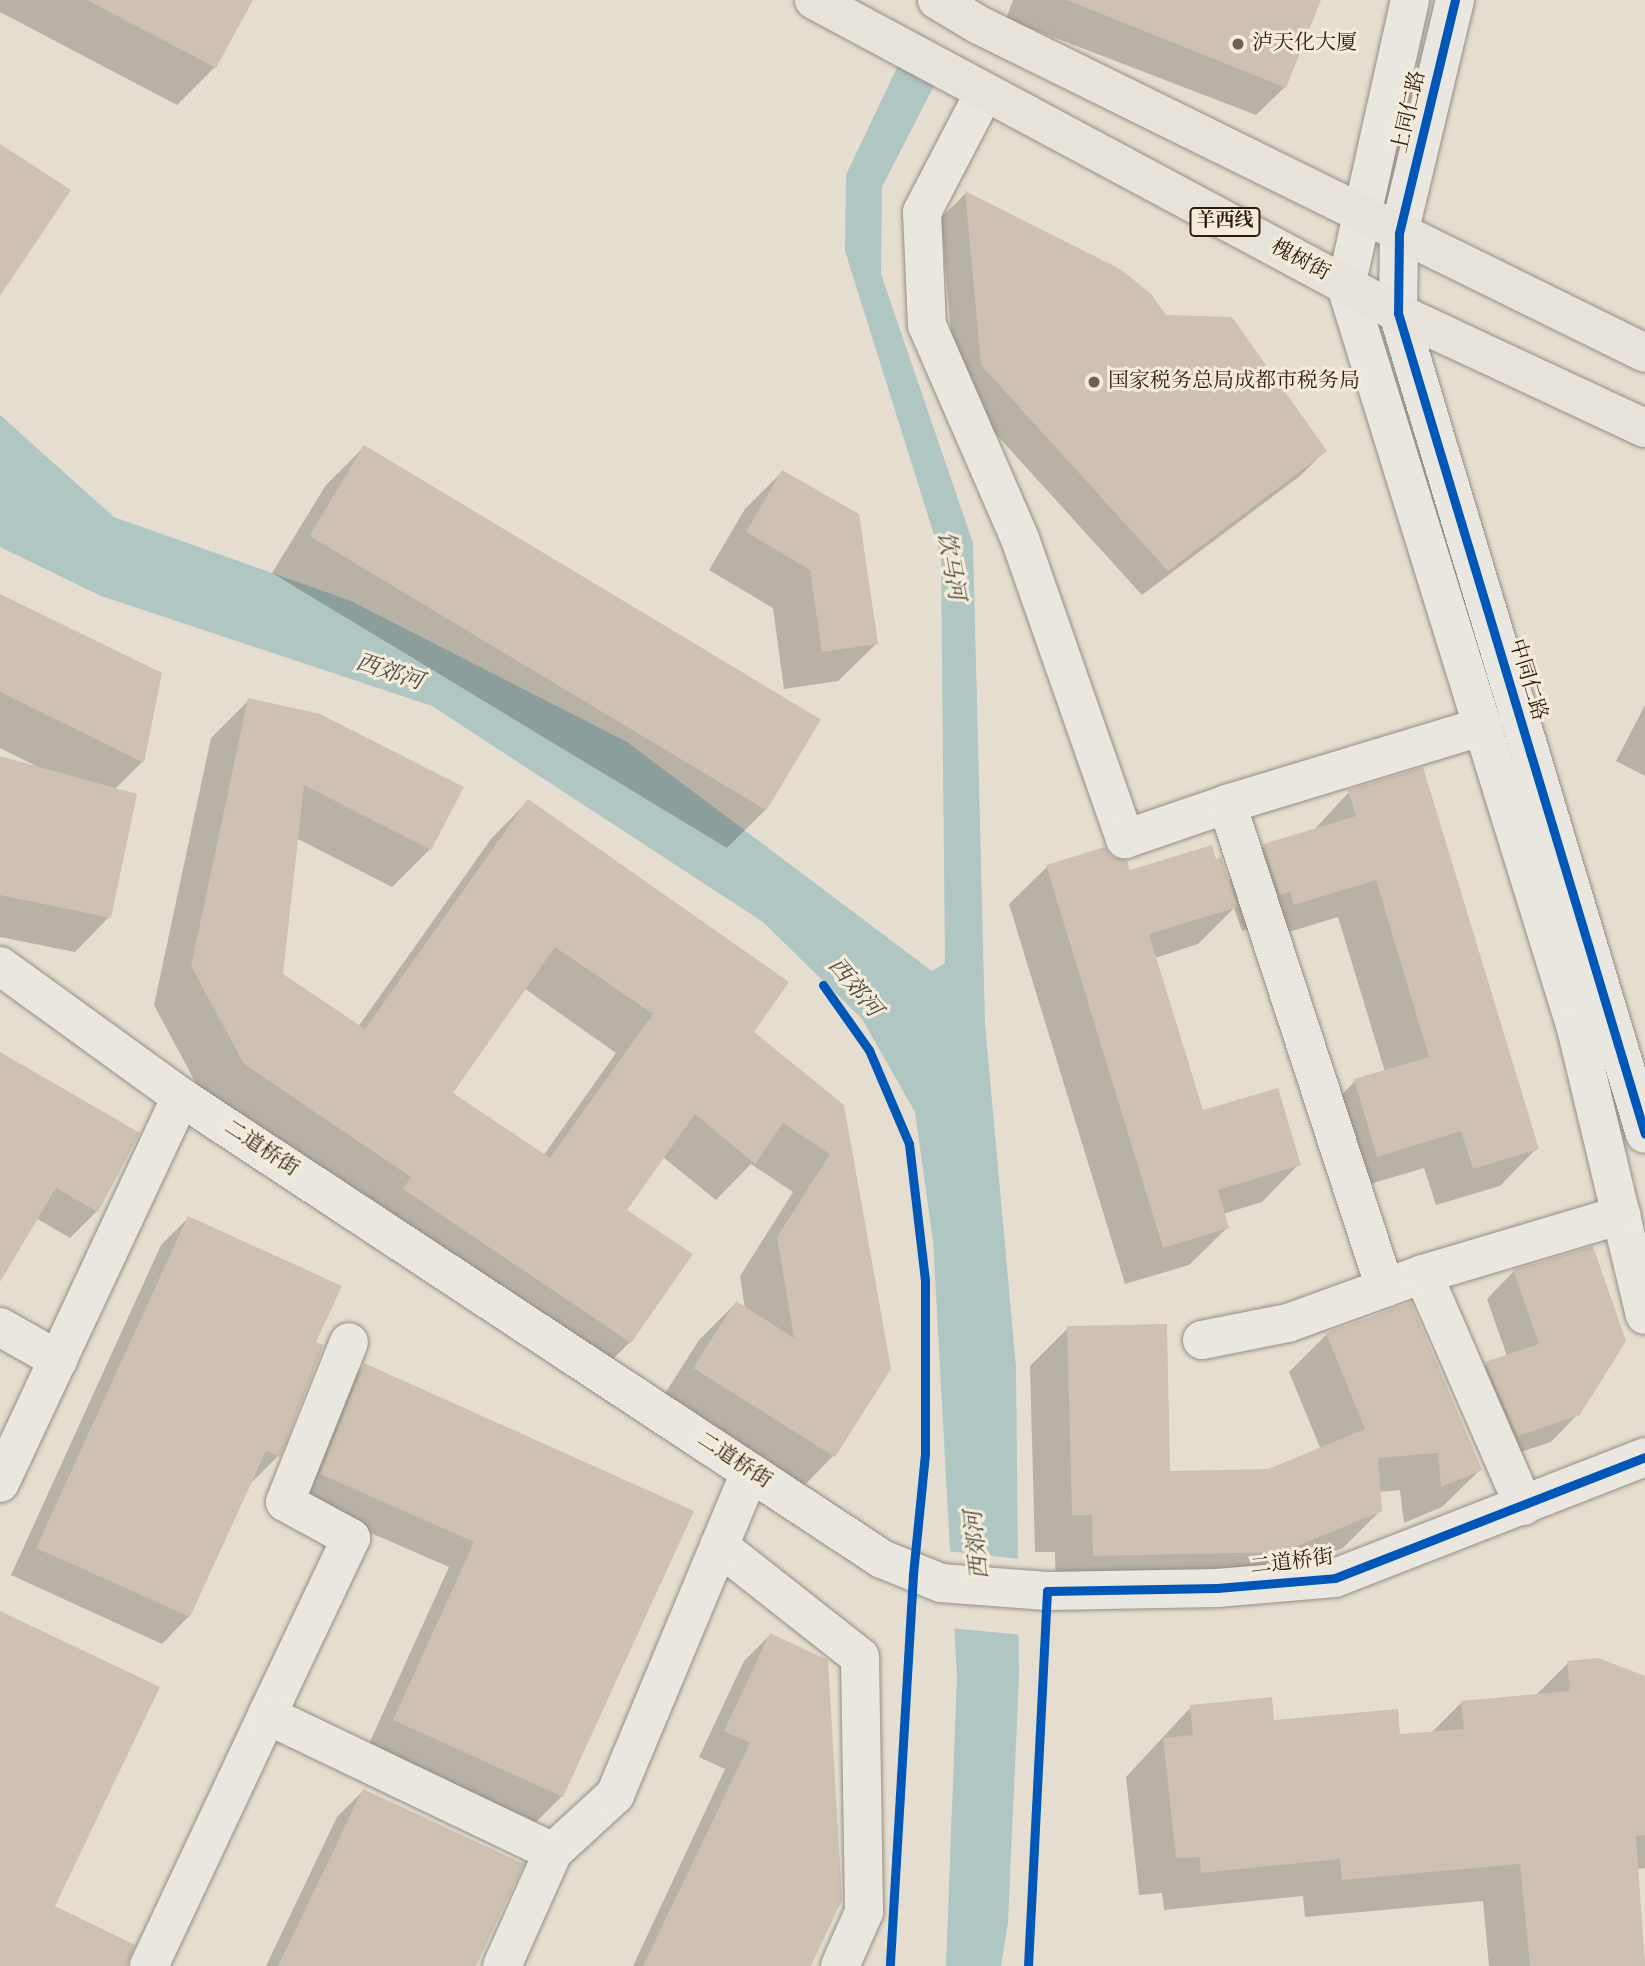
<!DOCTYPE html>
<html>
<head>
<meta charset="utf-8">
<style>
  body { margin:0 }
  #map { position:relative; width:1645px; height:1966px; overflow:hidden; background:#e5ded0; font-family:Vollkorn,"Noto Serif SC",serif }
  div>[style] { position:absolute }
  .water>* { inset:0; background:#b0c6c2 }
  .pier>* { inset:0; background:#e5ded0 }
  .shadow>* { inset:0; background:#0003 }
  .building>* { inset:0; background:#cec0b2; transform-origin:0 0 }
  .roads { filter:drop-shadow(0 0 2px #958e84) drop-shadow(0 0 2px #958e84) }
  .minor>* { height:38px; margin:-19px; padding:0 19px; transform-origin:19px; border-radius:19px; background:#eae7e0 }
  .major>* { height:38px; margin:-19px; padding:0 19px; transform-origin:19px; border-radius:19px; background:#e7e3db }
  .cycleway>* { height:9px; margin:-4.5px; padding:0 4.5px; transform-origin:4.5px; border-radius:4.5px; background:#0057b8 }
  .dots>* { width:19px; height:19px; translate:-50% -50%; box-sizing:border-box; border:4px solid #f3ecdb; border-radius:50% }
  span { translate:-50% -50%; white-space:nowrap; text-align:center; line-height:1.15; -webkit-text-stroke:6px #f3ecdb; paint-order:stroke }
  .shield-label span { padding:2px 5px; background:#f3ecdb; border:2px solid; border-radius:5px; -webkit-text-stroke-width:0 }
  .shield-label { font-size:19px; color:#2f1d0c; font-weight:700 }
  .poi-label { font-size:21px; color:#2f1d0c }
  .left { translate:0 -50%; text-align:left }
  .street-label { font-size:21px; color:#2f1d0c }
  .water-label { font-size:23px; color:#4f4d41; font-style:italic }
</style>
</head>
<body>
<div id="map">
  <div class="water">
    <div style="clip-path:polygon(900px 61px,938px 78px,882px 187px,881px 274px,973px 543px,985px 1024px,1016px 1367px,1019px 1677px,1008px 1922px,1001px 1966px,946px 1966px,957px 1676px,933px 1241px,915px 1112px,862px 1019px,763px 922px,432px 706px,101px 596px,0 547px,0 415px,114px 517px,351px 601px,627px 742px,932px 971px,945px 963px,941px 557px,845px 251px,846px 175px)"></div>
  </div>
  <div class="pier">
    <div style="clip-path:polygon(946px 1551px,1021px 1559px,1022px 1635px,950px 1628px)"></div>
  </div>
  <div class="shadow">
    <div style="clip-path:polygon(0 0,251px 0,215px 67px,177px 105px,0 12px)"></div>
    <div style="clip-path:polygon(1013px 0,1319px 0,1285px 87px,1256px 115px,1006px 19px)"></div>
    <div style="clip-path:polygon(965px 194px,1165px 316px,1325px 451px,1300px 476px,1142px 595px,956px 390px,941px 218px)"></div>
    <div style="clip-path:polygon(364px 447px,818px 722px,765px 810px,727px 848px,272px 573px,326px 485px)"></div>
    <div style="clip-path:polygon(782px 472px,876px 644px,838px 681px,784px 689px,773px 608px,709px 570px,745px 509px)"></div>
    <div style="clip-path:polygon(0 596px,160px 674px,142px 762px,114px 790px,109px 917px,75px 952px,0 937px,0 758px,38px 767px,0 748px)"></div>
    <div style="clip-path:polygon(evenodd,249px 700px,430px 849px,392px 887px,296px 838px,281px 974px,358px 1027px,491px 839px,528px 801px,751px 1032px,842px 1106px,889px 1368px,833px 1456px,796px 1494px,657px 1406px,699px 1340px,736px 1303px,745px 1309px,740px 1276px,793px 1192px,751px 1164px,716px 1200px,663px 1157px,625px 1211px,690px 1254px,630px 1342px,592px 1380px,206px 1102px,154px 1005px,211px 738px,249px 700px,524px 988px,616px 1053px,543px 1156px,450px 1093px,524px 988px)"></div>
    <div style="clip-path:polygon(1645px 705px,1645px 776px,1616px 761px)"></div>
    <div style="clip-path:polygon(1349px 792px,1537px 1148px,1500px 1186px,1436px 1205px,1424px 1168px,1340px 1193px,1318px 1119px,1355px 1081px,1385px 1072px,1338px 917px,1256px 942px,1252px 928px,1242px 931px,1234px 908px,1198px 944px,1155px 958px,1202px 1112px,1299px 1164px,1262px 1202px,1223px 1214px,1227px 1228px,1189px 1265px,1125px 1284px,1009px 904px,1047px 867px,1110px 857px,1129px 872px,1215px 861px,1228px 882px,1264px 846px,1312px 832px)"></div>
    <div style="clip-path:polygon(0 1054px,97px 1211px,70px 1238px,36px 1218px,0 1275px)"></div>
    <div style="clip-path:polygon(188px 1218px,314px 1343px,278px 1456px,251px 1483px,189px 1616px,162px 1644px,11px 1575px,161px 1245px)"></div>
    <div style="clip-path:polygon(1514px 1271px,1578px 1414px,1551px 1442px,1490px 1462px,1459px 1391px,1486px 1364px,1507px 1356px,1487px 1299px)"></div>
    <div style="clip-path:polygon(1068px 1328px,1168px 1473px,1269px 1471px,1321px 1450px,1289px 1372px,1327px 1334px,1480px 1470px,1442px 1507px,1404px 1523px,1400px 1490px,1379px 1492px,1381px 1510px,1343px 1548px,1243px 1589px,1056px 1593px,1055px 1552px,1035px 1552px,1030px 1366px)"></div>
    <div style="clip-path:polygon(365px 1365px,691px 1511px,562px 1796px,536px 1822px,368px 1746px,449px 1567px,295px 1500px,339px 1391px)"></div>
    <div style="clip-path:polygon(770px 1635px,809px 1966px,633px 1966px,725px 1769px,699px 1757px,744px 1661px)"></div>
    <div style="clip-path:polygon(1568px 1663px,1645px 1678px,1645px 1868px,1637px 1869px,1645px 1966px,1489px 1966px,1483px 1901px,1305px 1917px,1303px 1896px,1164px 1910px,1162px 1893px,1139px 1895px,1126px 1777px,1191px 1707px,1273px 1722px,1398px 1736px,1431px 1733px,1462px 1702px,1535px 1696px)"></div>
    <div style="clip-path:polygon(363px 1791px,474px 1966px,266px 1966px,337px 1817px)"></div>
  </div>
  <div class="building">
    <div style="clip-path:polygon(87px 0,253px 0,216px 68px)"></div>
    <div style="clip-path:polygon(1067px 0,1321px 0,1286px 88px)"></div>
    <div style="clip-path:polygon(0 144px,71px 190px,0 296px)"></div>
    <div style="clip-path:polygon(965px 191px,1122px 270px,1151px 294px,1166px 315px,1232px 317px,1327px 451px,1168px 571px,981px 365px)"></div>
    <div style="left:364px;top:445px;width:533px;height:106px;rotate:31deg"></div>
    <div style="clip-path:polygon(782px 470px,859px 514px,878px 644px,822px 652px,810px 570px,746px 532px)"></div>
    <div style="clip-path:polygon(0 594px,162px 673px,144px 763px,0 692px)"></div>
    <div style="clip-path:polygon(evenodd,248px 698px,320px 714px,464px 787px,431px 850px,304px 785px,283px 974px,365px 1029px,528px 799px,789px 982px,754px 1032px,844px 1105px,891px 1369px,835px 1457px,693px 1368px,736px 1301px,794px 1338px,777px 1237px,830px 1154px,783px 1123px,755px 1164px,695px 1114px,627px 1210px,693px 1254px,631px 1343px,403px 1189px,411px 1177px,244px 1064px,191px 966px,248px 698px,555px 947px,653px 1014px,550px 1158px,453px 1093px,555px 947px)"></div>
    <div style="clip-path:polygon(0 756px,137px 794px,111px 918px,0 895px)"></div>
    <div style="clip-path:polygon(1423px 767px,1539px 1149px,1473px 1169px,1461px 1131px,1377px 1157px,1354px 1079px,1429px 1057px,1376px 880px,1294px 905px,1290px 892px,1280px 895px,1263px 844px,1356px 816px,1348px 790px)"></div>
    <div style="clip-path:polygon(1212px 845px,1216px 859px,1221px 857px,1238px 907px,1149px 934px,1203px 1110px,1278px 1088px,1301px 1165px,1218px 1190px,1229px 1228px,1163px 1248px,1046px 865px,1105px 847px,1111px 856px,1127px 860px,1130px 870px)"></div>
    <div style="clip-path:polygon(0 1052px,140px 1133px,98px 1212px,56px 1188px,0 1282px)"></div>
    <div style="clip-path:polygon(188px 1216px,342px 1286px,316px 1342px,324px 1345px,280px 1457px,266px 1451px,190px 1617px,36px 1548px)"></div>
    <div style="clip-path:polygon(1593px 1246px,1626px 1341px,1580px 1415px,1518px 1436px,1485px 1362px,1539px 1344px,1513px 1270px)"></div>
    <div style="clip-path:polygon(1411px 1302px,1482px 1470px,1441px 1487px,1438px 1453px,1378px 1458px,1382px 1511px,1283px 1552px,1093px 1556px,1092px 1515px,1072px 1515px,1067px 1326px,1167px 1324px,1170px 1471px,1268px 1469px,1365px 1429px,1326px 1333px)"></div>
    <div style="clip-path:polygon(364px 1363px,694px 1511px,563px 1797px,393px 1720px,474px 1542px,320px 1474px)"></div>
    <div style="clip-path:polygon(0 1611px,160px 1687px,55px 1906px,135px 1945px,127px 1966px,0 1966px)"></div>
    <div style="clip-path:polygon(770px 1633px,828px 1660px,842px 1900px,811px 1966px,643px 1966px,750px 1743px,724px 1731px)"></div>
    <div style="clip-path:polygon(1598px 1658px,1645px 1676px,1645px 1835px,1636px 1836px,1645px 1966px,1530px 1966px,1520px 1864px,1342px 1880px,1340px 1859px,1201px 1873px,1200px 1857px,1176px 1858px,1163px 1738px,1193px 1735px,1190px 1705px,1272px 1697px,1274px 1720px,1398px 1709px,1400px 1734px,1464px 1729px,1461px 1701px,1570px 1691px,1567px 1661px)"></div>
    <div style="clip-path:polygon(363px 1789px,524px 1864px,476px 1966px,278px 1966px)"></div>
  </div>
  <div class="roads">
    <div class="minor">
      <div style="left:1410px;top:0;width:293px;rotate:102.6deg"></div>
      <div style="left:1346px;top:286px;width:777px;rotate:72.78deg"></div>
      <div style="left:1576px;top:1028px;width:295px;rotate:76.5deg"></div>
      <div style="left:1455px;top:0;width:240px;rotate:103.5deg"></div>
      <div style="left:1399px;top:233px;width:80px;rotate:90.7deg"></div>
      <div style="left:1398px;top:313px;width:857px;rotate:73.26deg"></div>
      <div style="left:984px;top:93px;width:134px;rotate:117.5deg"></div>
      <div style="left:922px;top:212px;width:113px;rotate:87.5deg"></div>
      <div style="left:927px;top:325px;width:233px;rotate:66.5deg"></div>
      <div style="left:1020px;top:539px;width:318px;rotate:70.7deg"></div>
      <div style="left:1125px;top:839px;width:108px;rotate:-18.9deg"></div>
      <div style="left:0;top:966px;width:223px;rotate:35.9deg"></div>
      <div style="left:181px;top:1097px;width:840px;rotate:33.39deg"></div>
      <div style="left:882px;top:1559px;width:64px;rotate:22.1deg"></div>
      <div style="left:941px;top:1583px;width:106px;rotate:4.3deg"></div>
      <div style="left:1047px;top:1591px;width:170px;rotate:-1deg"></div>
      <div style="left:1217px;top:1588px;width:118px;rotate:-4.8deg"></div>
      <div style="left:1335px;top:1578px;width:333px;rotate:-21.3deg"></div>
      <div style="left:1423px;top:1274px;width:253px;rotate:66.5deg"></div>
      <div style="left:1385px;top:1288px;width:509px;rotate:-108.08deg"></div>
      <div style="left:1227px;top:804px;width:268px;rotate:-16.9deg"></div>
      <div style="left:0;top:1327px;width:67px;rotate:29.6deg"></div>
      <div style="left:1202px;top:1340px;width:88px;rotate:-11.2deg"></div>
      <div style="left:1288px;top:1323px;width:144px;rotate:-19.9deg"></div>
      <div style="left:1423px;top:1274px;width:207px;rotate:-16.6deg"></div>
      <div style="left:0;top:1483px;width:426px;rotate:-64.9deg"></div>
      <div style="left:719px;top:1546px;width:179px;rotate:38.2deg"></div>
      <div style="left:860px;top:1657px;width:255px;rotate:89.1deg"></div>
      <div style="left:864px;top:1912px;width:59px;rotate:114deg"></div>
      <div style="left:267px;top:1715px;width:196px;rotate:-64.6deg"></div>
      <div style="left:351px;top:1538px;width:75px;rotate:-151.4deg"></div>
      <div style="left:285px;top:1502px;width:172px;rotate:-68.2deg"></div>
      <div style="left:553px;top:1852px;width:84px;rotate:-42.6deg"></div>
      <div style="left:615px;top:1795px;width:350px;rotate:-67.3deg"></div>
      <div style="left:149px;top:1966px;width:277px;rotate:-64.8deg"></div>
      <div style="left:267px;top:1715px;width:317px;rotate:25.6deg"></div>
      <div style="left:553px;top:1852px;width:125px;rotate:114.1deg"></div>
    </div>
    <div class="major">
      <div style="left:814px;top:0;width:663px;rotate:28.19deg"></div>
      <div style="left:1398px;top:313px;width:272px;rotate:25deg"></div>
      <div style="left:937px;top:0;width:49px;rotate:30.8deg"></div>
      <div style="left:979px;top:25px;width:742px;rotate:26.22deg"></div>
    </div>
  </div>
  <div class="cycleway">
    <div style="left:1455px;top:0;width:240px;rotate:103.5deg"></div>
    <div style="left:1399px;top:233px;width:80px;rotate:90.7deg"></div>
    <div style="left:1398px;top:313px;width:857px;rotate:73.26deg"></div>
    <div style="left:823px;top:985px;width:80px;rotate:54.7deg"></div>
    <div style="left:869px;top:1050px;width:102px;rotate:66.9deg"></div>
    <div style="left:909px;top:1144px;width:138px;rotate:83.3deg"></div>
    <div style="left:925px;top:1281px;width:173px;rotate:90deg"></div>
    <div style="left:925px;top:1454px;width:122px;rotate:95.7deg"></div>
    <div style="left:913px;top:1575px;width:392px;rotate:93.4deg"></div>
    <div style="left:1028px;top:1966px;width:375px;rotate:-87.1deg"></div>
    <div style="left:1047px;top:1591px;width:170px;rotate:-1deg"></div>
    <div style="left:1217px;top:1588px;width:118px;rotate:-4.8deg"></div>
    <div style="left:1335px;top:1578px;width:333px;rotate:-21.3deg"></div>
  </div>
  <div class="dots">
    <div style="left:1238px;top:44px;background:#6f6151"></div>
    <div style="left:1094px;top:382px;background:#6f6151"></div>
  </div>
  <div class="shield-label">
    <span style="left:1225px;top:222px">羊西线</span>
  </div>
  <div class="poi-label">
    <span class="left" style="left:1252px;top:44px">泸天化大厦</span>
    <span class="left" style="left:1108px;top:382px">国家税务总局成都市税务局</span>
  </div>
  <div class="street-label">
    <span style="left:1410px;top:112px;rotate:-77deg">上同仁路</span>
    <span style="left:1300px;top:261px;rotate:28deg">槐树街</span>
    <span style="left:1527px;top:680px;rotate:73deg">中同仁路</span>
    <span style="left:261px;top:1149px;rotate:33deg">二道桥街</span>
    <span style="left:734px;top:1461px;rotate:33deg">二道桥街</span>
    <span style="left:1292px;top:1563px;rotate:-7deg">二道桥街</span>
  </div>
  <div class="water-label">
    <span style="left:950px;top:566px;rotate:80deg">饮马河</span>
    <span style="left:389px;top:673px;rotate:18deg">西郊河</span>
    <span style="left:854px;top:988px;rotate:50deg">西郊河</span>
    <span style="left:978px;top:1545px;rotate:-96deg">西郊河</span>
  </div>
</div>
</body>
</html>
